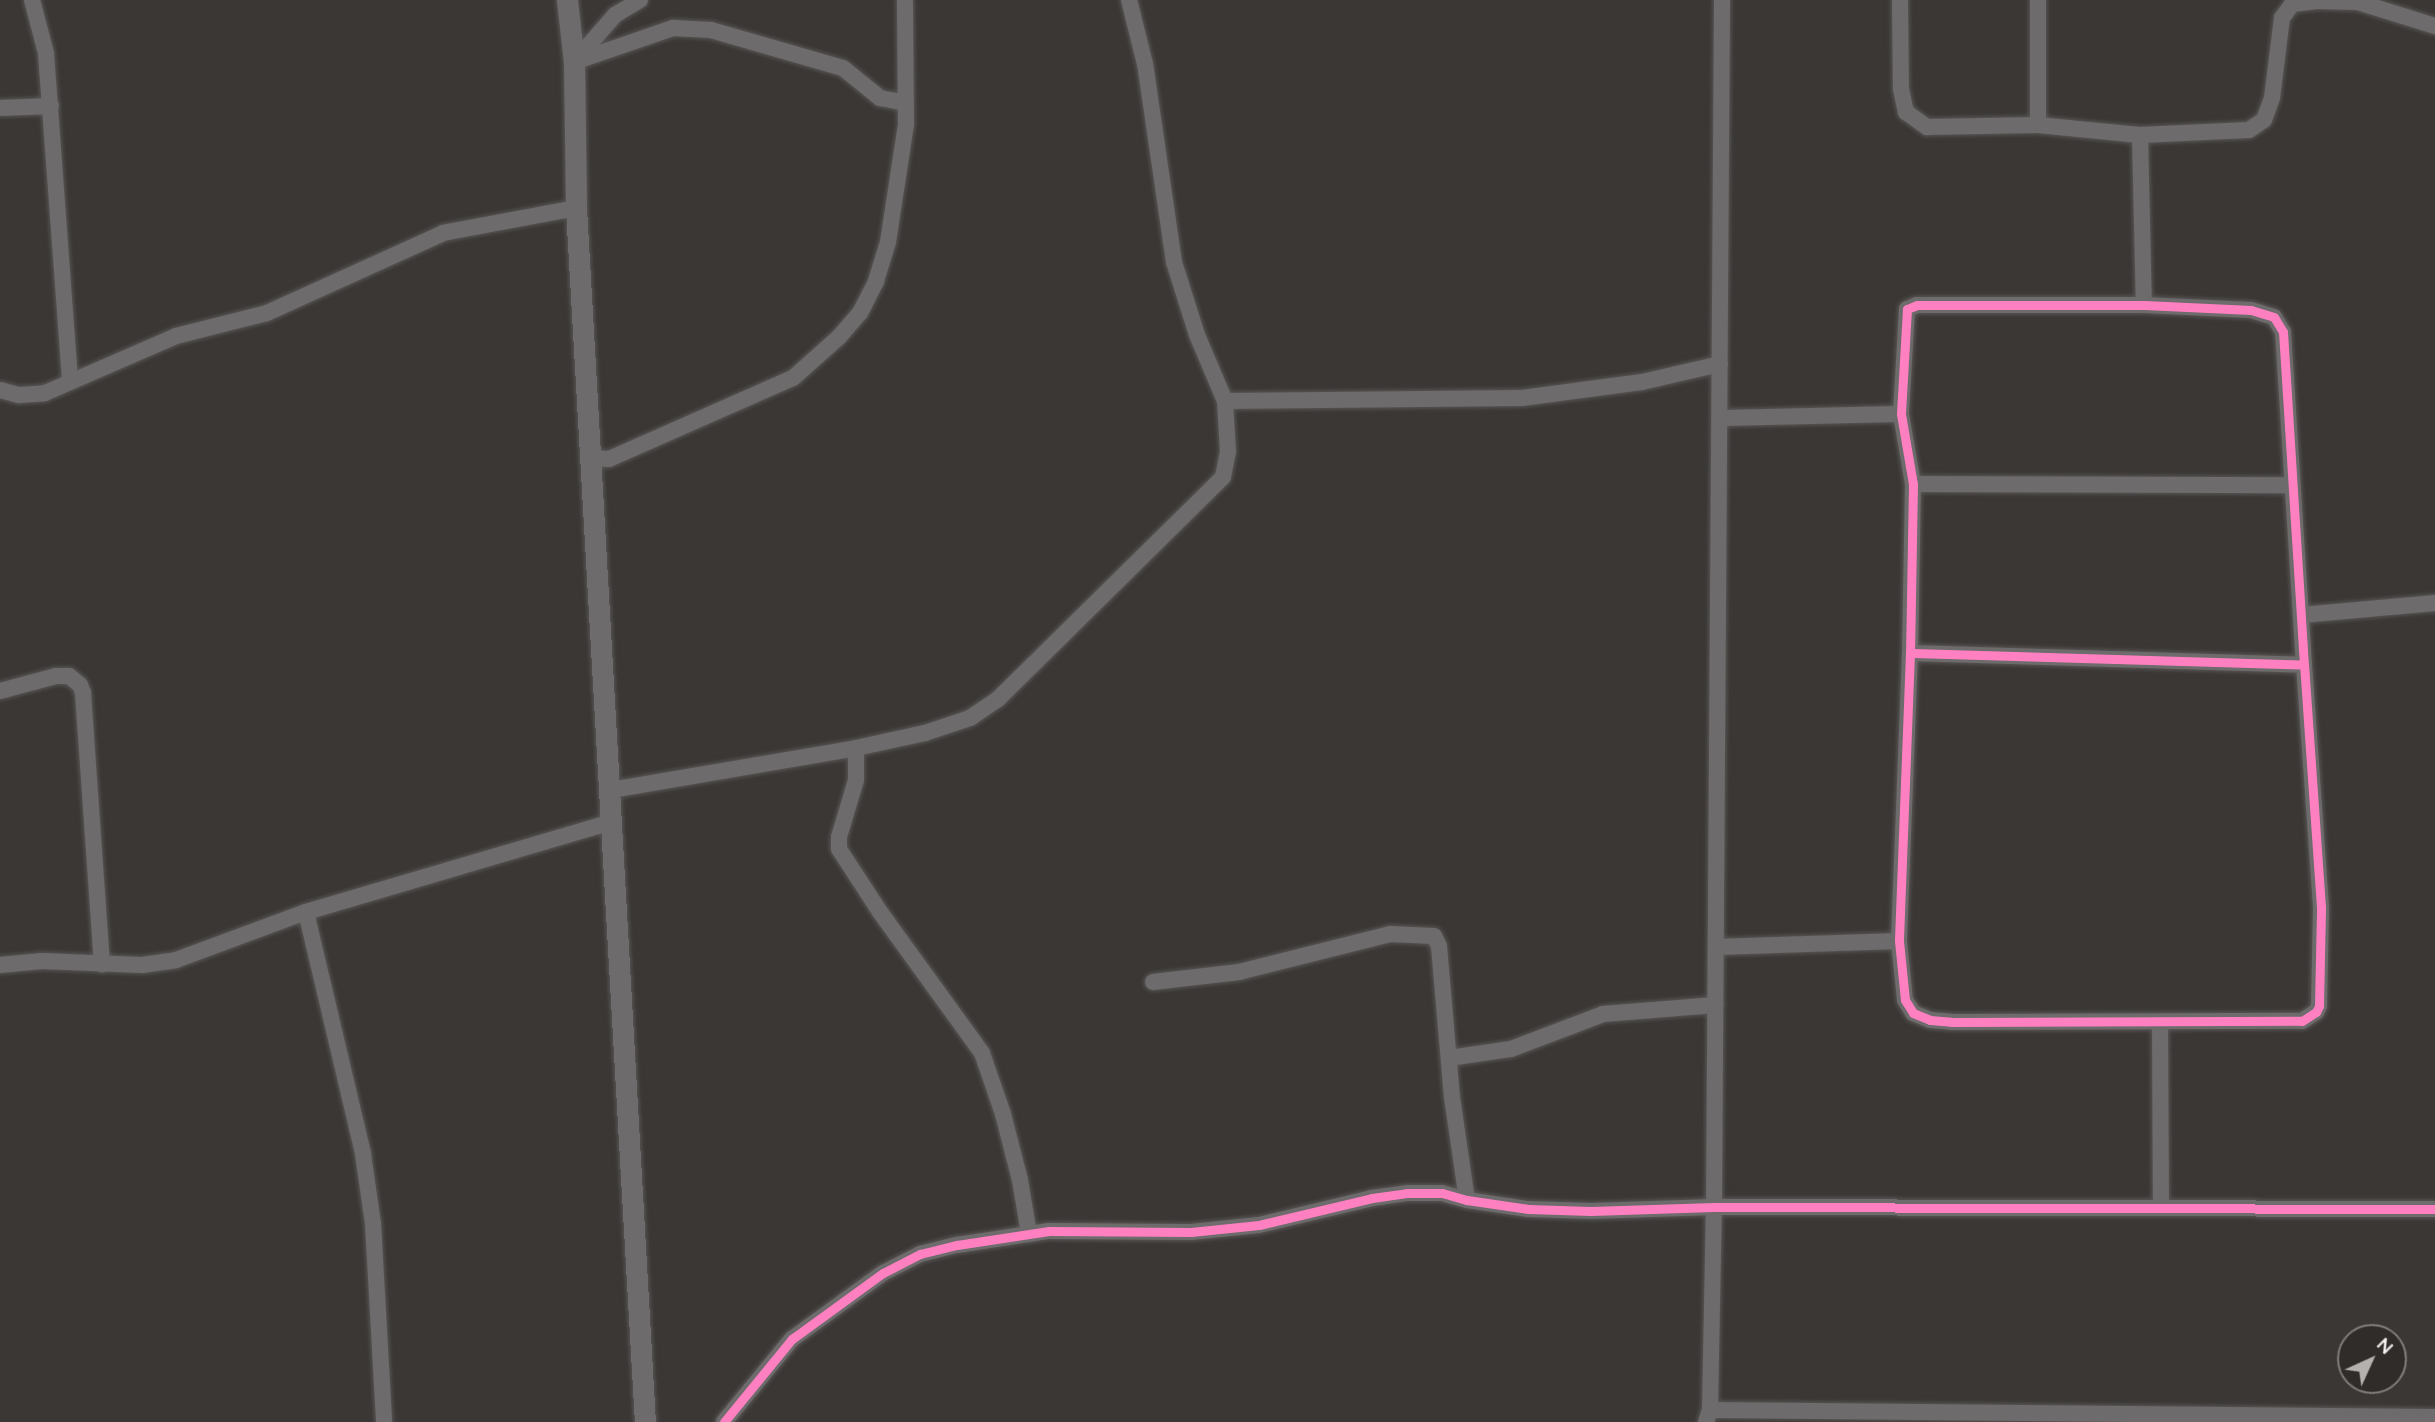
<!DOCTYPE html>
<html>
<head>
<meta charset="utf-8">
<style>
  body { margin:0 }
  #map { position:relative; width:2435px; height:1422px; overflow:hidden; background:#3a3735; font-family:Quicksand,sans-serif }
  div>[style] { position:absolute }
  .roads { filter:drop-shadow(0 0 2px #585554) drop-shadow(0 0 2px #585554) }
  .minor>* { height:16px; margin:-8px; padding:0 8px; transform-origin:8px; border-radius:8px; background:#6d6b6b }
  .tertiary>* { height:21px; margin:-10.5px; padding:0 10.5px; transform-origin:10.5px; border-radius:10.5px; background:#6d6b6b }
  .cycleway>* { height:9px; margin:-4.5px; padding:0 4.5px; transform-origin:4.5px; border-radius:4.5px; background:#ff80c0 }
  span { translate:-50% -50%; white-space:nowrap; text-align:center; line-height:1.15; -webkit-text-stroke:5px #302c2a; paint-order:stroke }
  .north { position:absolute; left:2337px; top:1324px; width:70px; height:70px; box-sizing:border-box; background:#302c2a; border:2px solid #7f7b7a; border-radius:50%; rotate:45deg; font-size:19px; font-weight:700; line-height:28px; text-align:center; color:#f5f2f1 }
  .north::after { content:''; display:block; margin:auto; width:24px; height:32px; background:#b4b1af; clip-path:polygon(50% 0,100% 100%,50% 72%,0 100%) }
</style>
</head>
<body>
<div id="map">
  <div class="roads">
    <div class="minor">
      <div style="left:32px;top:0;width:55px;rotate:75.2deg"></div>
      <div style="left:46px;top:53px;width:330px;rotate:85.8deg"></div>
      <div style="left:640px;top:0;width:29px;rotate:149deg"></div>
      <div style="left:615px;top:15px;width:62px;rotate:131.1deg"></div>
      <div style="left:574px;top:62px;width:105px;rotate:-19deg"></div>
      <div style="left:673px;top:28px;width:38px;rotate:3deg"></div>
      <div style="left:711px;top:30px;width:137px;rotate:16.1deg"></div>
      <div style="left:843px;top:68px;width:48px;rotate:39deg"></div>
      <div style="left:880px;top:98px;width:26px;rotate:11deg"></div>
      <div style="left:1900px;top:0;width:89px;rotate:89.4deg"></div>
      <div style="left:1901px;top:89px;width:24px;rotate:78deg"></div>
      <div style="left:1906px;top:112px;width:26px;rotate:36deg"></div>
      <div style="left:1927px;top:127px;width:111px;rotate:-1deg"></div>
      <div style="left:2038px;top:125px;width:102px;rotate:5.6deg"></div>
      <div style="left:2140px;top:135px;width:109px;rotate:-2.6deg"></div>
      <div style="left:2249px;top:130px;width:18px;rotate:-34deg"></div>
      <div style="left:2264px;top:120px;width:23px;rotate:-70deg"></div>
      <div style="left:2272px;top:98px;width:81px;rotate:-82.9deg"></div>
      <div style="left:2282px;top:18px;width:17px;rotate:-54deg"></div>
      <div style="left:2292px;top:4px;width:25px;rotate:-7deg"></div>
      <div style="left:2317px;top:1px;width:41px;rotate:1.4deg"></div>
      <div style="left:2358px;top:2px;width:81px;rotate:17.3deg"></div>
      <div style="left:2038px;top:0;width:125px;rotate:90deg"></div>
      <div style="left:0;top:108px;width:51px;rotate:-2.2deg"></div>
      <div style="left:2140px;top:135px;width:170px;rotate:88.7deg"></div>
      <div style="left:0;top:390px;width:20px;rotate:15deg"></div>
      <div style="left:19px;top:395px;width:26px;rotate:-4deg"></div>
      <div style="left:45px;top:393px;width:143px;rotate:-23.5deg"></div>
      <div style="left:176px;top:336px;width:94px;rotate:-14.2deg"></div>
      <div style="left:267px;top:313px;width:193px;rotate:-24.4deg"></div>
      <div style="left:443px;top:233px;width:135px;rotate:-10.6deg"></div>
      <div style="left:1225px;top:401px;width:297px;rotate:-0.6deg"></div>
      <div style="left:1522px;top:398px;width:121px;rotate:-7.6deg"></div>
      <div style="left:1642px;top:382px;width:80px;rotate:-13deg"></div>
      <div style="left:1720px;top:418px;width:181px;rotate:-1.3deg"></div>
      <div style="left:590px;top:458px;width:19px;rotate:3deg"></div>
      <div style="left:609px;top:459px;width:201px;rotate:-23.8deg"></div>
      <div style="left:793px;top:378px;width:62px;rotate:-41.7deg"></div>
      <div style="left:839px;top:337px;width:32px;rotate:-49deg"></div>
      <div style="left:860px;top:313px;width:36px;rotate:-63deg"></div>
      <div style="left:876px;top:281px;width:41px;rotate:-72.9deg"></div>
      <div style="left:888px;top:242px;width:119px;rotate:-81.3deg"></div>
      <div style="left:906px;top:124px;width:124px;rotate:-90.5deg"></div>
      <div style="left:1913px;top:484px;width:378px;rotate:0.2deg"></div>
      <div style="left:2301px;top:615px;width:135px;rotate:-5.1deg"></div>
      <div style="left:1910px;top:653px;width:394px;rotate:1.7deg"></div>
      <div style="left:2304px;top:665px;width:334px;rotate:-93.6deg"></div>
      <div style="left:2283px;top:332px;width:17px;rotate:-121deg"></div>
      <div style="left:2274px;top:317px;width:24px;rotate:-163deg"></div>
      <div style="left:2251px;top:310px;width:107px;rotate:-177.3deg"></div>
      <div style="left:2144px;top:305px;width:227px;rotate:180deg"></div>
      <div style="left:1917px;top:305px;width:11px;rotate:158deg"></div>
      <div style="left:1907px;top:309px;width:105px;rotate:93.3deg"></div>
      <div style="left:1901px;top:414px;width:71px;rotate:80.3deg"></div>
      <div style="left:1913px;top:484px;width:169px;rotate:91deg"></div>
      <div style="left:1910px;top:653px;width:288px;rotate:92.2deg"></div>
      <div style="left:1899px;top:941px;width:59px;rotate:84.2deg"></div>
      <div style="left:1905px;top:1000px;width:15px;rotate:58deg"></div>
      <div style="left:1913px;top:1013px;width:18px;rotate:22deg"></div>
      <div style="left:1930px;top:1020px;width:21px;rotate:5deg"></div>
      <div style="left:1951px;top:1022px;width:351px;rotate:-0.2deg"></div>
      <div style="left:2302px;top:1021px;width:17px;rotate:-33deg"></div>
      <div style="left:2316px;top:1012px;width:7px;rotate:-63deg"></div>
      <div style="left:2319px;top:1006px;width:99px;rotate:-88.8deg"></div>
      <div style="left:2321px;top:907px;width:243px;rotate:-94deg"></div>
      <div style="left:0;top:691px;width:58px;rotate:-15deg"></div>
      <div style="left:56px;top:676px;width:13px"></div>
      <div style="left:69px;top:676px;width:14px;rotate:39deg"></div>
      <div style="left:80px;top:685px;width:9px;rotate:69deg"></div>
      <div style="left:83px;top:693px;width:272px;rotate:86deg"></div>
      <div style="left:856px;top:748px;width:32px;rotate:90deg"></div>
      <div style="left:856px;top:780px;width:59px;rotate:106.6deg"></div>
      <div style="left:839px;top:837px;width:12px;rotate:90deg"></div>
      <div style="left:839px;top:849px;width:75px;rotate:56.9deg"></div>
      <div style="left:880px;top:912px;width:174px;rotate:54.1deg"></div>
      <div style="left:982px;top:1053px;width:65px;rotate:71deg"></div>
      <div style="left:1003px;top:1114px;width:68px;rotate:75.6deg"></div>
      <div style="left:1020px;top:1180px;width:55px;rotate:80.5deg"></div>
      <div style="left:611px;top:790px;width:249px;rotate:-9.7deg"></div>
      <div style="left:856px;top:748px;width:71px;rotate:-12.3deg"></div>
      <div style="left:925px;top:733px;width:47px;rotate:-18.4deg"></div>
      <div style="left:970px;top:718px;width:34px;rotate:-34deg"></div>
      <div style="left:998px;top:699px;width:316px;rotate:-44.6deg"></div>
      <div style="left:1223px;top:477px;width:25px;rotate:-79deg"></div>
      <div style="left:1228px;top:452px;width:51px;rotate:-93.4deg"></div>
      <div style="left:1225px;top:401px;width:72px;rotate:-113deg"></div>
      <div style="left:1197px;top:335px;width:77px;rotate:-107.5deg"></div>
      <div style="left:1174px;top:262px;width:200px;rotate:-98.3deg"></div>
      <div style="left:1145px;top:64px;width:66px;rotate:-104deg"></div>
      <div style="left:306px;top:912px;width:249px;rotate:76.7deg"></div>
      <div style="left:363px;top:1154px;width:70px;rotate:81.8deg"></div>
      <div style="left:373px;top:1223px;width:199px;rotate:86.8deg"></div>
      <div style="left:1716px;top:947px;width:183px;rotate:-1.9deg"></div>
      <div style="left:0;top:965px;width:42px;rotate:-5.4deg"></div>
      <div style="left:42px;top:961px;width:100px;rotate:2.3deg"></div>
      <div style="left:142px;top:965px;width:34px;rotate:-8deg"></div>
      <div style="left:176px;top:960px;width:139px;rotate:-20.3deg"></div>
      <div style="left:306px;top:912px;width:319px;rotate:-16.4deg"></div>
      <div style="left:1153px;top:982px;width:87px;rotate:-6.6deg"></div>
      <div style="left:1239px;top:972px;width:156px;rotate:-14.1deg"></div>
      <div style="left:1390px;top:934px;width:44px;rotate:2.6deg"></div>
      <div style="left:1434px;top:936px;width:11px;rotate:63deg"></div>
      <div style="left:1439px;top:946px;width:152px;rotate:85.1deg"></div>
      <div style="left:1452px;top:1097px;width:104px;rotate:81.7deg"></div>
      <div style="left:2160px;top:1023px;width:185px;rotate:89.7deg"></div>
      <div style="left:1449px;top:1058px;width:63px;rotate:-8.3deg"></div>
      <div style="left:1511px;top:1049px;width:98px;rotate:-20.8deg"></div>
      <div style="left:1603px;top:1014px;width:113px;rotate:-4.6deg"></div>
      <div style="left:1710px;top:1410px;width:725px;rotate:0.55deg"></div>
      <div style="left:724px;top:1422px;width:107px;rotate:-50.7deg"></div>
      <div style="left:792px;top:1339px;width:112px;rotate:-36deg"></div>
      <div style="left:883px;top:1273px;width:42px;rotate:-27.2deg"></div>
      <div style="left:920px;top:1254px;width:38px;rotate:-14deg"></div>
      <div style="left:957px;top:1245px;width:93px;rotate:-8.7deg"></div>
      <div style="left:1049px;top:1231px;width:142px;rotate:0.4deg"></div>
      <div style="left:1191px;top:1232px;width:68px;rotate:-5.9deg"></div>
      <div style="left:1259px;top:1225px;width:116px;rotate:-13.4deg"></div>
      <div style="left:1372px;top:1198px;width:35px;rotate:-8deg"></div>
      <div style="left:1407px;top:1193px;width:35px"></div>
      <div style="left:1442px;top:1193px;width:26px;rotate:16deg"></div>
      <div style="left:1467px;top:1200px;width:62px;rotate:8.4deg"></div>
      <div style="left:1528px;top:1209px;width:63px;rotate:1.8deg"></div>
      <div style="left:1591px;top:1211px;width:123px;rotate:-1.9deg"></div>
      <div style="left:1714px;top:1207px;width:721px;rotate:0.16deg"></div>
      <div style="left:1706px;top:1422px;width:13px;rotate:-72deg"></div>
      <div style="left:1710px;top:1410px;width:203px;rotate:-88.9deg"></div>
      <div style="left:1714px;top:1207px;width:1207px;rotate:-89.62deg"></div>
    </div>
    <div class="tertiary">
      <div style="left:567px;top:0;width:62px;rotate:83.6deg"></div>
      <div style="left:574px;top:62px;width:146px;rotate:89.2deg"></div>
      <div style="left:576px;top:208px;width:1216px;rotate:86.75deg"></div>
    </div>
  </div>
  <div class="cycleway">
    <div style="left:1910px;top:653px;width:394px;rotate:1.7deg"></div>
    <div style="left:2304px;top:665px;width:334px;rotate:-93.6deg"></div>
    <div style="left:2283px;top:332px;width:17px;rotate:-121deg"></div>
    <div style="left:2274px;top:317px;width:24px;rotate:-163deg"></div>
    <div style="left:2251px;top:310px;width:107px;rotate:-177.3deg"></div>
    <div style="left:2144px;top:305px;width:227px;rotate:180deg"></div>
    <div style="left:1917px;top:305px;width:11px;rotate:158deg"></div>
    <div style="left:1907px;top:309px;width:105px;rotate:93.3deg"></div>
    <div style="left:1901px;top:414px;width:71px;rotate:80.3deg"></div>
    <div style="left:1913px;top:484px;width:169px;rotate:91deg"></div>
    <div style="left:1910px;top:653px;width:288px;rotate:92.2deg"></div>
    <div style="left:1899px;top:941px;width:59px;rotate:84.2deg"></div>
    <div style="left:1905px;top:1000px;width:15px;rotate:58deg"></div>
    <div style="left:1913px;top:1013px;width:18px;rotate:22deg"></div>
    <div style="left:1930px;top:1020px;width:21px;rotate:5deg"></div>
    <div style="left:1951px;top:1022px;width:351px;rotate:-0.2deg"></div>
    <div style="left:2302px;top:1021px;width:17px;rotate:-33deg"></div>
    <div style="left:2316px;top:1012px;width:7px;rotate:-63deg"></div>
    <div style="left:2319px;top:1006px;width:99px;rotate:-88.8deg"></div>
    <div style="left:2321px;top:907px;width:243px;rotate:-94deg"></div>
    <div style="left:724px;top:1422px;width:107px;rotate:-50.7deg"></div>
    <div style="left:792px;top:1339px;width:112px;rotate:-36deg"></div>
    <div style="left:883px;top:1273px;width:42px;rotate:-27.2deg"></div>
    <div style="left:920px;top:1254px;width:38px;rotate:-14deg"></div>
    <div style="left:957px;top:1245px;width:93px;rotate:-8.7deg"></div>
    <div style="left:1049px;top:1231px;width:142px;rotate:0.4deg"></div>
    <div style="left:1191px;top:1232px;width:68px;rotate:-5.9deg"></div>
    <div style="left:1259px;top:1225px;width:116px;rotate:-13.4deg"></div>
    <div style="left:1372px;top:1198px;width:35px;rotate:-8deg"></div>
    <div style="left:1407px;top:1193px;width:35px"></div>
    <div style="left:1442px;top:1193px;width:26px;rotate:16deg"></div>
    <div style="left:1467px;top:1200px;width:62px;rotate:8.4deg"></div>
    <div style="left:1528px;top:1209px;width:63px;rotate:1.8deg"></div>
    <div style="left:1591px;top:1211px;width:123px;rotate:-1.9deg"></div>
    <div style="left:1714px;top:1207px;width:721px;rotate:0.16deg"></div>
  </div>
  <div class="north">N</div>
</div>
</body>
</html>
